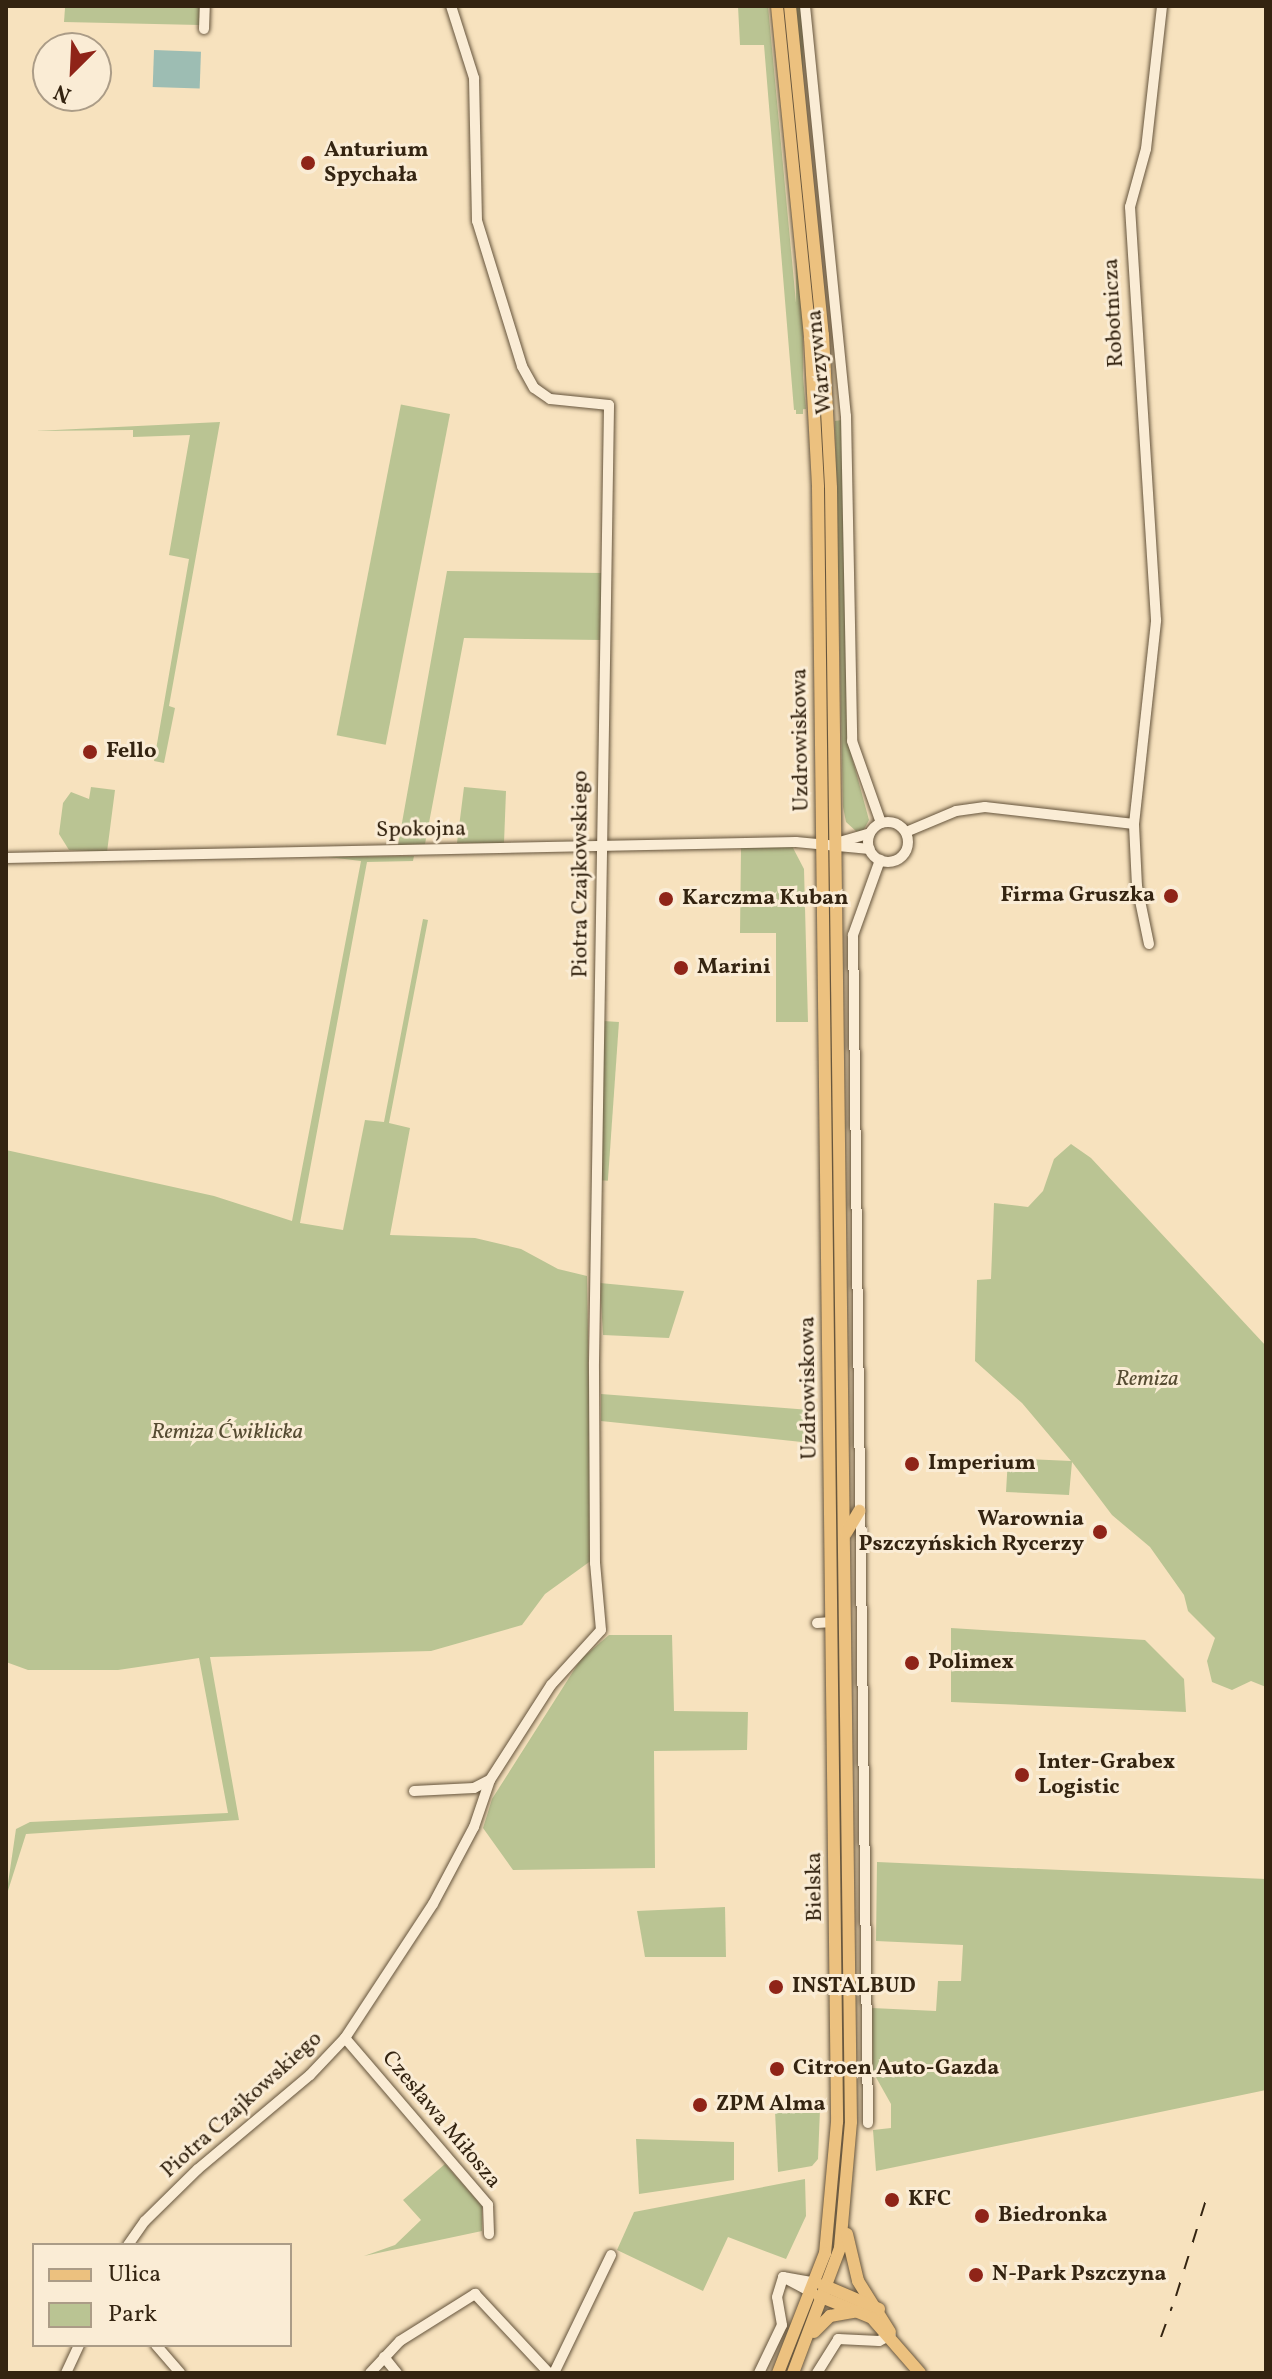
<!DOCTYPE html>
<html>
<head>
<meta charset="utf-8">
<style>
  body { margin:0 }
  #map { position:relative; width:1272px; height:2379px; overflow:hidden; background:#f7e2be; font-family:Vollkorn,serif }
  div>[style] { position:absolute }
  .green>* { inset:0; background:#bac493; transform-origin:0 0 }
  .water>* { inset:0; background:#9dbdb3; transform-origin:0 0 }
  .roads { filter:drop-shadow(0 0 2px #65543c) drop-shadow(0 0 2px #65543c) }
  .minor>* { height:10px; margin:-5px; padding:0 5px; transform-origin:5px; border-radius:5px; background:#faecd5 }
  .minor>.ring { margin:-5px; padding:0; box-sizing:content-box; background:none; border:10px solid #faecd5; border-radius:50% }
  .major>* { height:12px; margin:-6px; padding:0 6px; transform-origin:6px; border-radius:6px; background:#ecc17f }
  .rail>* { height:2px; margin-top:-1px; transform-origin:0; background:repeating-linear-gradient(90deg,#342411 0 14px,transparent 0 28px) }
  .dots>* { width:22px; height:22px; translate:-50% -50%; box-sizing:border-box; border:4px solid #faecd5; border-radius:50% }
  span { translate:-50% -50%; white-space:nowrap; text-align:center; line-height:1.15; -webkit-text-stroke:6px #faecd5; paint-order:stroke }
  .poi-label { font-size:22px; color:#342411; font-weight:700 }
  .left { translate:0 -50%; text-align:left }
  .right { translate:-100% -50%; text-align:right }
  .street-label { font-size:22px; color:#342411 }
  .park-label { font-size:22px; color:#564c32; font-style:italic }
  .frame { position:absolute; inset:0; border:8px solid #342411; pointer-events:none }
  .legend { position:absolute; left:32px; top:2243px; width:260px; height:104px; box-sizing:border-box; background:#faecd5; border:2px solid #ab9c87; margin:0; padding:10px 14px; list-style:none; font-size:24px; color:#342411 }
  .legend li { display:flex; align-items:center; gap:16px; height:40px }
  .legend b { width:40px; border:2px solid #ab9c87 }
  .north { position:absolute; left:32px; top:32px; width:80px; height:80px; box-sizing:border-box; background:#faecd5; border:2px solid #ab9c87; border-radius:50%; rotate:204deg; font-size:22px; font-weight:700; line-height:32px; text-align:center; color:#342411 }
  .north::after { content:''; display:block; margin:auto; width:28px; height:36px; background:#8f2418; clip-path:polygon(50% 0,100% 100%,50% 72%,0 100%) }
</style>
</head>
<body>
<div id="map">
  <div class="green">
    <div style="clip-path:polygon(203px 6px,200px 25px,64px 22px,65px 8px)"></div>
    <div style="clip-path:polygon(738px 6px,768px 6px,806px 409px,794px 410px,764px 45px,740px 45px)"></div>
    <div style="left:796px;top:6px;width:7px;height:408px"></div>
    <div style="left:450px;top:414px;width:337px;height:50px;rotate:101deg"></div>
    <div style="clip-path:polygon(842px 420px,847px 739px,869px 820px,863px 831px,857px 832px,846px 822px,843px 807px,835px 421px)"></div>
    <div style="clip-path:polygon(220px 422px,169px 706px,175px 708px,164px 763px,154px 761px,189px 559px,169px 555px,190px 435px,133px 437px,133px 430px,35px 431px)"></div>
    <div style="clip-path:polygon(447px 571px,602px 573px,601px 640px,464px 638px,425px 844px,398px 845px)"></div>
    <div style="clip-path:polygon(91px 787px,115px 790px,107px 852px,69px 850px,59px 834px,63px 803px,71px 792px,89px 799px)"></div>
    <div style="clip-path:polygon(464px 787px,506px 791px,504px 843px,457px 843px)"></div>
    <div style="clip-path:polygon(792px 846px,804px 869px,808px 1022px,776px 1022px,776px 933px,740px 933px,741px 848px)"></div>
    <div style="clip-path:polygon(414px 856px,413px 861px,367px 862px,300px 1223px,343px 1230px,365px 1120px,384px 1122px,423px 919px,428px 920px,389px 1123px,410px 1128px,390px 1235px,475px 1238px,521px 1249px,558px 1269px,587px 1276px,592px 1560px,545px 1594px,522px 1625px,431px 1651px,210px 1657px,239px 1820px,26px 1834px,6px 1897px,16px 1829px,30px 1822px,228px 1813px,199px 1658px,118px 1670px,28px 1670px,6px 1662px,6px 1150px,214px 1196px,292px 1221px,361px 861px,328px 857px)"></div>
    <div style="left:603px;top:1021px;width:16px;height:159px;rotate:4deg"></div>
    <div style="clip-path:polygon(1071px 1144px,1091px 1158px,1266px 1346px,1266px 1687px,1251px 1681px,1232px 1690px,1212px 1682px,1207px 1661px,1215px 1638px,1188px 1611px,1184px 1595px,1150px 1547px,1112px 1515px,1072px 1462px,1069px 1495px,1006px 1492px,1008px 1458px,1071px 1461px,1022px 1403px,975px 1361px,977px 1280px,991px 1279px,994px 1203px,1028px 1207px,1043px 1191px,1054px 1159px)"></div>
    <div style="clip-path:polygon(600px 1283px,684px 1291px,669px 1338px,603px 1335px)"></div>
    <div style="clip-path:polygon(601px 1394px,810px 1410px,811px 1443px,601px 1421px)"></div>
    <div style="clip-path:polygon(951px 1628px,1145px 1640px,1184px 1679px,1186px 1712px,951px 1702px)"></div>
    <div style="clip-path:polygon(609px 1635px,672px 1635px,674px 1711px,748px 1712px,747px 1750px,654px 1751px,655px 1868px,513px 1870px,483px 1828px,492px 1799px,581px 1659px)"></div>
    <div style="clip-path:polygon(877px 1862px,1266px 1879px,1266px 2090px,876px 2171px,873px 2130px,891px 2128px,891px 2104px,873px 2072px,872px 2008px,936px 2011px,938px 1981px,961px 1981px,963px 1945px,876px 1941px)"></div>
    <div style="clip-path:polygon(725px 1907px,726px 1957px,645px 1957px,637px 1911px)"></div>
    <div style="clip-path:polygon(820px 2109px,818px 2159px,812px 2166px,778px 2172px,775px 2111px)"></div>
    <div style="clip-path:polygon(636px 2139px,734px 2142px,734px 2180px,639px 2194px)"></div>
    <div style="clip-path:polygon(445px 2164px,482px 2206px,482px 2231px,364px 2256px,395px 2245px,421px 2220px,403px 2200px)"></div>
    <div style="clip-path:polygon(805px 2179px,806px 2216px,786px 2259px,728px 2237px,703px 2291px,617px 2250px,634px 2212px)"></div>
  </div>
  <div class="water">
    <div style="left:154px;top:50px;width:47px;height:37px;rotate:2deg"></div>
  </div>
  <div class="roads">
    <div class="minor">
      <div style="left:805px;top:6px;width:412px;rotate:84.3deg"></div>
      <div style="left:846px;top:416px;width:325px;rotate:88.9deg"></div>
      <div style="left:852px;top:741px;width:87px;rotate:70.5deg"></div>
      <div style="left:204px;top:29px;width:23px;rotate:-88deg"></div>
      <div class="ring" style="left:868px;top:822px;width:30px;height:30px"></div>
      <div style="left:906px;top:832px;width:54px;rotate:-22.8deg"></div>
      <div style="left:956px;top:811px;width:29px;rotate:-8deg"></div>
      <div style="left:985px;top:807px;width:150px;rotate:6.5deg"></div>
      <div style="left:836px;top:843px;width:35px;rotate:-16deg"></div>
      <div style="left:6px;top:858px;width:790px;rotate:-1.16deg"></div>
      <div style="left:796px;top:842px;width:74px;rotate:5.4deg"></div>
      <div style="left:1149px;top:944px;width:59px;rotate:-101.7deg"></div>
      <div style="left:1137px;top:886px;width:62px;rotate:-92.8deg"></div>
      <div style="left:1134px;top:824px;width:205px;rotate:-83.8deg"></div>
      <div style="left:1156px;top:620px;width:414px;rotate:-93.6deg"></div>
      <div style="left:1130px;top:207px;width:60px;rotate:-74.6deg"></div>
      <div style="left:1146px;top:149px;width:144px;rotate:-83.6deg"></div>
      <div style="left:817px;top:1623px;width:15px;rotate:-4deg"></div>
      <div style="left:414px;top:1791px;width:60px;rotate:-2.9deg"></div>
      <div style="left:474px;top:1788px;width:18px;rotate:-27deg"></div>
      <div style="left:490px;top:1780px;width:113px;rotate:-57.3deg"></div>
      <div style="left:551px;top:1685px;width:74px;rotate:-47.7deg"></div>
      <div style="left:601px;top:1630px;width:67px;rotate:-95.1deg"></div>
      <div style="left:595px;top:1563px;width:201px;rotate:-90.3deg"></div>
      <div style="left:594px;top:1362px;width:957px;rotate:-89.1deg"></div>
      <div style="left:609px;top:405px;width:59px;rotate:-174.2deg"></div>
      <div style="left:550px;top:399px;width:19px;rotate:-145deg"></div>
      <div style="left:534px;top:388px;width:25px;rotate:-119deg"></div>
      <div style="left:522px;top:366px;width:152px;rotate:-107.2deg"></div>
      <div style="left:477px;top:221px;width:143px;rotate:-91.2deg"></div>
      <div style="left:474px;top:78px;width:76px;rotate:-107.7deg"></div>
      <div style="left:345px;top:2038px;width:220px;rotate:49.4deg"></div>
      <div style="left:488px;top:2205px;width:29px;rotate:88deg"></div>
      <div style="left:868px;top:2123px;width:1188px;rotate:-90.72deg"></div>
      <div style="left:853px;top:935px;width:80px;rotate:-70.2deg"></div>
      <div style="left:128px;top:2245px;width:29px;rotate:-55deg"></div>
      <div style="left:145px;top:2221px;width:74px;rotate:-44.5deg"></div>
      <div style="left:198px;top:2169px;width:146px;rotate:-40deg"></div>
      <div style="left:310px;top:2075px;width:51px;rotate:-46.6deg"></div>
      <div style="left:345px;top:2038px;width:160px;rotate:-56.7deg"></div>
      <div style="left:433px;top:1904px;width:87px;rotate:-62deg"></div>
      <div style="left:474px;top:1827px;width:50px;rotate:-71.2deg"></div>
      <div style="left:783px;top:2277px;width:34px;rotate:28deg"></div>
      <div style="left:783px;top:2277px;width:34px;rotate:10deg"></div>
      <div style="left:156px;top:2345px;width:37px;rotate:49deg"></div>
      <div style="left:384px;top:2357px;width:21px;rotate:51deg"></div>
      <div style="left:66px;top:2373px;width:31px;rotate:-65deg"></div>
      <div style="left:370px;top:2373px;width:44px;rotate:-46.8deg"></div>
      <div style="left:400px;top:2341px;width:89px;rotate:-32.1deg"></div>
      <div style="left:475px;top:2294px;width:108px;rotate:46.9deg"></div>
      <div style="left:554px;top:2373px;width:131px;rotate:-64.2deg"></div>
      <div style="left:759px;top:2373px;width:53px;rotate:-64.4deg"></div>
      <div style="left:782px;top:2325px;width:28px;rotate:-100deg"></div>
      <div style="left:777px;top:2297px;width:21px;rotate:-73deg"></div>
      <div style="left:817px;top:2373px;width:40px;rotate:-58deg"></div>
      <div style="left:838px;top:2339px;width:41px;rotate:2.8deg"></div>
      <div style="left:879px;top:2341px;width:13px;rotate:-27deg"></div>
    </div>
    <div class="major">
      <div style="left:777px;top:6px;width:334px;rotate:84.3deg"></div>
      <div style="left:810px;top:338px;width:150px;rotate:86.9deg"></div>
      <div style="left:818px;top:488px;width:1634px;rotate:89.33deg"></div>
      <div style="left:837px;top:2122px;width:132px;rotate:95.2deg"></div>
      <div style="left:825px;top:2253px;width:129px;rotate:111.4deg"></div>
      <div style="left:790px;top:6px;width:331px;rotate:84.3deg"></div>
      <div style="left:823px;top:335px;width:153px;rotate:87deg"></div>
      <div style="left:831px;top:488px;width:1634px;rotate:89.3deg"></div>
      <div style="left:851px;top:2122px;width:126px;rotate:95deg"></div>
      <div style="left:840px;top:2248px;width:134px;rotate:110.6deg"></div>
      <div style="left:846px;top:1533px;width:26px;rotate:-59deg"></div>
      <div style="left:847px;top:2234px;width:48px;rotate:76.8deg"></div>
      <div style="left:858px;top:2281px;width:60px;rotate:57.9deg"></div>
      <div style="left:823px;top:2285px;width:61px;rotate:23.2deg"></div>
      <div style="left:819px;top:2296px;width:57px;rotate:22.5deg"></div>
      <div style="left:872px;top:2318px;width:73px;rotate:48.9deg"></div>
      <div style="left:814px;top:2332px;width:23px;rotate:-45deg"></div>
      <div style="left:830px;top:2316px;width:27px;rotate:-10deg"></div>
    </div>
  </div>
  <div class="rail">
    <div style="left:1176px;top:2296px;width:111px;rotate:-72.7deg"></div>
    <div style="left:1161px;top:2337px;width:32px;rotate:-70deg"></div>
  </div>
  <div class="dots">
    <div style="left:308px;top:163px;background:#8f2418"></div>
    <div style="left:90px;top:752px;background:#8f2418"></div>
    <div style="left:1171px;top:896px;background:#8f2418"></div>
    <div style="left:666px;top:899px;background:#8f2418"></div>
    <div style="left:681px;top:968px;background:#8f2418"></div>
    <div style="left:912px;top:1464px;background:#8f2418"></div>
    <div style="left:1100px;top:1532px;background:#8f2418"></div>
    <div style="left:912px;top:1663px;background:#8f2418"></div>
    <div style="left:1022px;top:1775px;background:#8f2418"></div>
    <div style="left:776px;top:1987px;background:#8f2418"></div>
    <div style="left:777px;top:2069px;background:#8f2418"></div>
    <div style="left:700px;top:2105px;background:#8f2418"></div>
    <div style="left:892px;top:2200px;background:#8f2418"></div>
    <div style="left:982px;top:2216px;background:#8f2418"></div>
    <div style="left:976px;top:2275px;background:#8f2418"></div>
  </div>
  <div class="poi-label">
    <span class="left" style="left:324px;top:163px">Anturium<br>Spychała</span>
    <span class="left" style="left:106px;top:752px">Fello</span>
    <span class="right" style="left:1155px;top:896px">Firma Gruszka</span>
    <span class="left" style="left:682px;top:899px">Karczma Kuban</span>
    <span class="left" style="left:697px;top:968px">Marini</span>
    <span class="left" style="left:928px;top:1464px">Imperium</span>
    <span class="right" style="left:1084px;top:1532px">Warownia<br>Pszczyńskich Rycerzy</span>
    <span class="left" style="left:928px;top:1663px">Polimex</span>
    <span class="left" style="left:1038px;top:1775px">Inter-Grabex<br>Logistic</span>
    <span class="left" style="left:792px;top:1987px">INSTALBUD</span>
    <span class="left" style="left:793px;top:2069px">Citroen Auto-Gazda</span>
    <span class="left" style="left:716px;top:2105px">ZPM Alma</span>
    <span class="left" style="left:908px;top:2200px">KFC</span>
    <span class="left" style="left:998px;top:2216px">Biedronka</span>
    <span class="left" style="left:992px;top:2275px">N-Park Pszczyna</span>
  </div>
  <div class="street-label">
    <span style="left:1114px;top:313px;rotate:-93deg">Robotnicza</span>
    <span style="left:820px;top:362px;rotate:-96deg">Warzywna</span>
    <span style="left:801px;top:740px;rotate:-91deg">Uzdrowiskowa</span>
    <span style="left:421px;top:830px;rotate:-1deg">Spokojna</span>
    <span style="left:581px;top:874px;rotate:-90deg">Piotra Czajkowskiego</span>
    <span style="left:809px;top:1388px;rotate:-91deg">Uzdrowiskowa</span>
    <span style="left:815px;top:1887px;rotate:-91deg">Bielska</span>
    <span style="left:242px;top:2105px;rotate:-42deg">Piotra Czajkowskiego</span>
    <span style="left:441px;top:2120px;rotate:50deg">Czesława Miłosza</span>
  </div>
  <div class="park-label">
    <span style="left:1147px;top:1380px">Remiza</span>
    <span style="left:227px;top:1433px">Remiza Ćwiklicka</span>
  </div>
  <div class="frame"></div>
  <ul class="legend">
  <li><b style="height:10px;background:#ecc17f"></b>Ulica</li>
  <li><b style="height:22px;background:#bac493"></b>Park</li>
  </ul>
  <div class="north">N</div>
</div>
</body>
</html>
